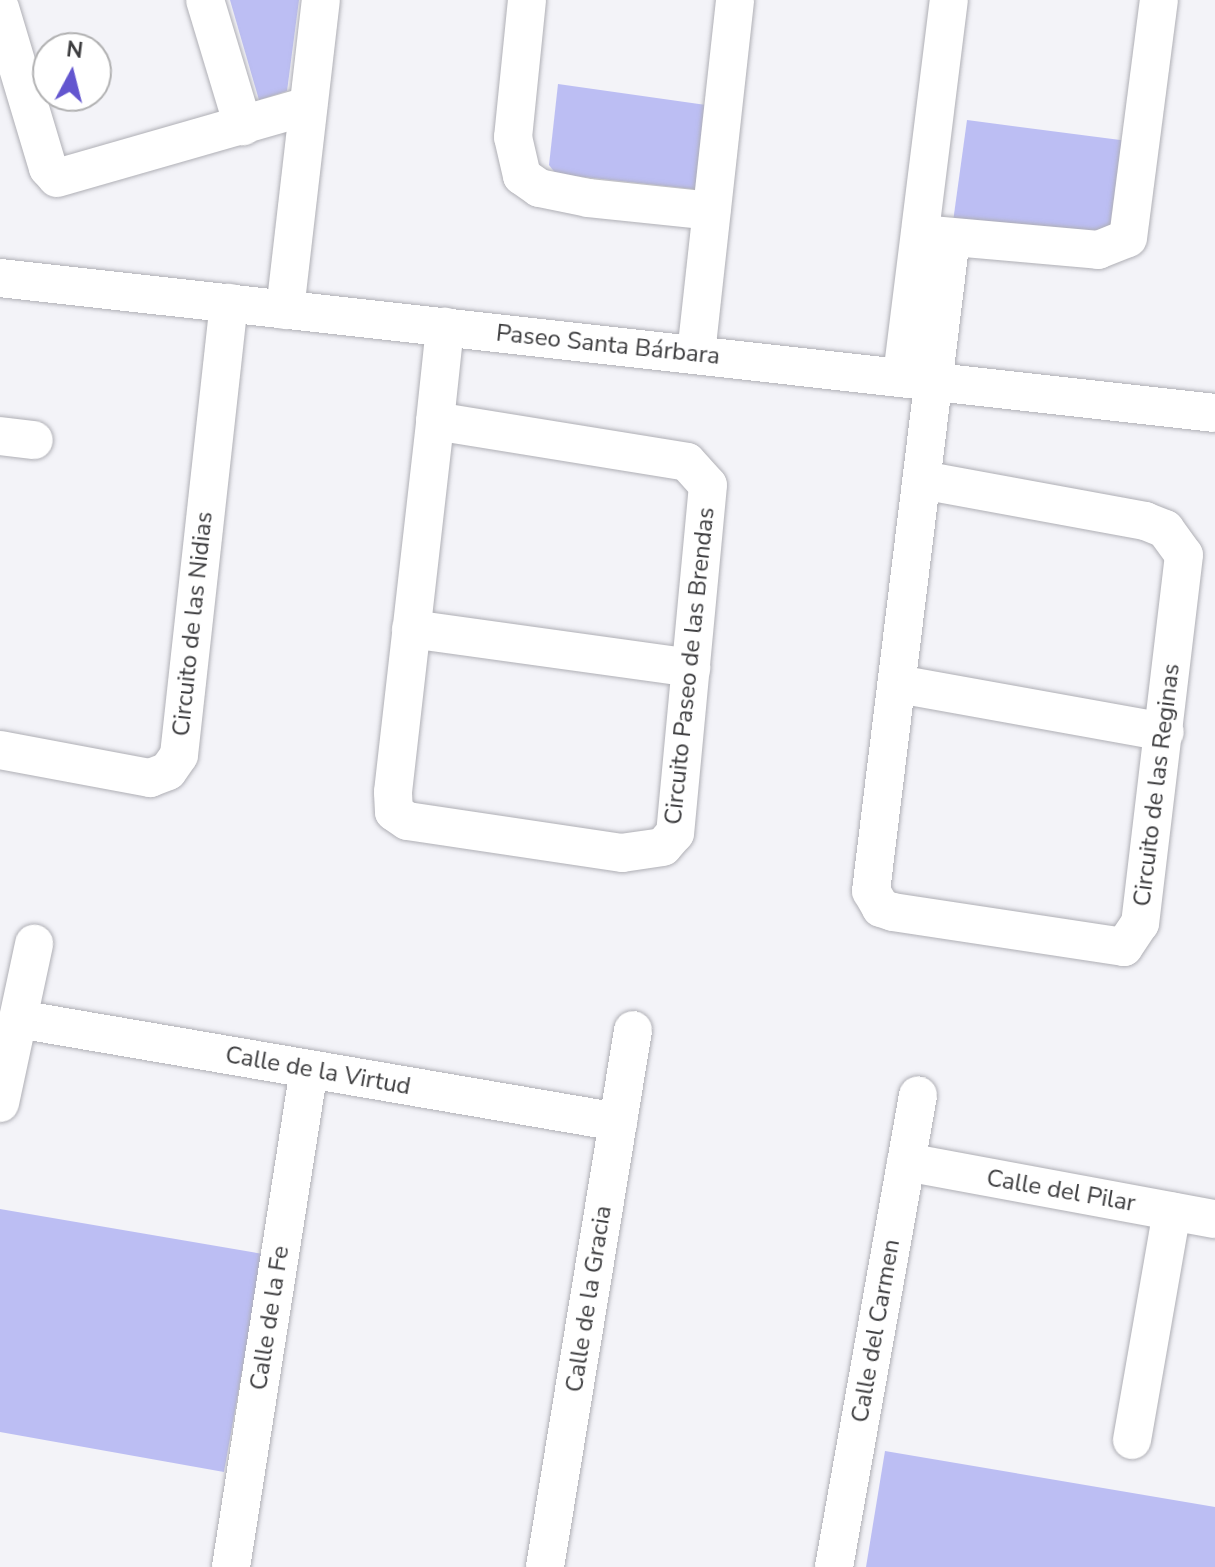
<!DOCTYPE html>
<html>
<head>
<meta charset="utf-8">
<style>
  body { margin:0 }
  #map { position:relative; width:1215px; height:1567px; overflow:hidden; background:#f3f3f8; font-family:"Nunito Sans",sans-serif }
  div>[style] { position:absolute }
  .green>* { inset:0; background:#bcbef3 }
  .roads { filter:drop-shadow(0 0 2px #afafb5) drop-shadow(0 0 2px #afafb5) }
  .minor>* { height:38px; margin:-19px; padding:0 19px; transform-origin:19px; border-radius:19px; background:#fff }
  span { translate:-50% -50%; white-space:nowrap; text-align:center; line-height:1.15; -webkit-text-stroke:6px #fff; paint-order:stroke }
  .street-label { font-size:24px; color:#3c3c3e }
  .north { position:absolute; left:32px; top:32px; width:80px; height:80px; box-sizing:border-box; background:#fff; border:2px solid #b1b1b2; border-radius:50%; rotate:7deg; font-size:22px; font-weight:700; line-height:32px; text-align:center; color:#3c3c3e }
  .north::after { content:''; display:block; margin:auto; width:28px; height:36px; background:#6356cf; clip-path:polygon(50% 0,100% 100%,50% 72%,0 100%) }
</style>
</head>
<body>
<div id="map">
  <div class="green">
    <div style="clip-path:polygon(230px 0,299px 0,287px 91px,259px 100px)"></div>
    <div style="clip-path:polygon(558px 84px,713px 106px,702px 190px,556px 174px,549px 165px)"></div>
    <div style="clip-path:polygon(967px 120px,1128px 141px,1117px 228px,1108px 234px,952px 229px)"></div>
    <div style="clip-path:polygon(0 1209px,263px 1254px,224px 1472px,0 1432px)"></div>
    <div style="clip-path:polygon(885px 1451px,1215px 1507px,1215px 1567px,866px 1567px)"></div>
  </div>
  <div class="roads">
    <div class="minor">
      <div style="left:205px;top:0;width:132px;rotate:73.2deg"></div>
      <div style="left:527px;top:0;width:138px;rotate:95.8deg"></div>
      <div style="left:513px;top:137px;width:40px;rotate:77deg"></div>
      <div style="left:522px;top:176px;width:21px;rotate:35deg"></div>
      <div style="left:539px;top:188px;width:50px;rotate:11.5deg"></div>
      <div style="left:588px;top:198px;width:124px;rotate:6deg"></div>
      <div style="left:0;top:8px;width:167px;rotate:73.3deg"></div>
      <div style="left:48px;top:168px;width:13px;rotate:48deg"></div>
      <div style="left:57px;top:178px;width:261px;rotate:-16deg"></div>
      <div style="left:920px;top:234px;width:179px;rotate:5.1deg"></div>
      <div style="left:1098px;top:250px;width:32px;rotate:-22deg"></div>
      <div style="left:1128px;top:238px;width:240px;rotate:-82.6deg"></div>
      <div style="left:0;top:278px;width:1222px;rotate:6.34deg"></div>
      <div style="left:285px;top:310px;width:312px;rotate:-83.4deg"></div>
      <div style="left:696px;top:354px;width:356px;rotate:-83.7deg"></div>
      <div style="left:902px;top:376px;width:379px;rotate:-82.9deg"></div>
      <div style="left:435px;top:421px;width:255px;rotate:9.2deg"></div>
      <div style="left:687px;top:462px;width:31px;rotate:48deg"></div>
      <div style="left:708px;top:485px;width:350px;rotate:95.4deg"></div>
      <div style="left:675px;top:833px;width:18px;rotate:131deg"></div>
      <div style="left:663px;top:847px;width:41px;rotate:171.7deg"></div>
      <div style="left:622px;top:853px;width:217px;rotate:-171.5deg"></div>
      <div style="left:407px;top:821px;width:16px;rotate:-145deg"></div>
      <div style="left:394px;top:812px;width:20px;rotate:-93deg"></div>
      <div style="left:393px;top:792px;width:373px;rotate:-83.5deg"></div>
      <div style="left:435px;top:421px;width:95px;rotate:-83.9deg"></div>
      <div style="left:0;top:436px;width:34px;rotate:7deg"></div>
      <div style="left:922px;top:480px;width:227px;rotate:10.4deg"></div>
      <div style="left:1145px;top:521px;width:22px;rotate:22deg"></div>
      <div style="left:1165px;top:529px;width:32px;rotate:54deg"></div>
      <div style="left:1184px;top:555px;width:371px;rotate:96.8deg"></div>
      <div style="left:1140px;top:923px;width:29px;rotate:124deg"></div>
      <div style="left:1124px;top:947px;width:234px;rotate:-171.4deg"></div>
      <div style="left:893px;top:912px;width:13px;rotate:-162deg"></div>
      <div style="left:881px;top:908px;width:20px;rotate:-120deg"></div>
      <div style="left:871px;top:891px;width:658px;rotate:-83.02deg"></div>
      <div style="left:411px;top:629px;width:283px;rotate:7.9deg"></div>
      <div style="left:898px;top:684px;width:271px;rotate:10.2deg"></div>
      <div style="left:0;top:750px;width:153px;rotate:10.6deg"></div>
      <div style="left:150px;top:778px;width:19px;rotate:-21deg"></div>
      <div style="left:168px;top:771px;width:19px;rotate:-55deg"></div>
      <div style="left:179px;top:755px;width:455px;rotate:-83.7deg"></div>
      <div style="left:18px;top:1019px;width:609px;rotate:9.74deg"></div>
      <div style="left:0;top:1103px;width:163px;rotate:-77.9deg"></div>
      <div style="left:906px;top:1162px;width:314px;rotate:10.5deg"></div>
      <div style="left:1132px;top:1440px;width:232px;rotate:-80.1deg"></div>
      <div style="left:231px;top:1567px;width:504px;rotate:-81.1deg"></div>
      <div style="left:545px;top:1567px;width:544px;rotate:-80.69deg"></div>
      <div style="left:834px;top:1567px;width:479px;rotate:-79.9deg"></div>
    </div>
  </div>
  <div class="street-label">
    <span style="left:608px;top:345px;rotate:6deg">Paseo Santa Bárbara</span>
    <span style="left:193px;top:624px;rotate:-84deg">Circuito de las Nidias</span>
    <span style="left:690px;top:666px;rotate:-84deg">Circuito Paseo de las Brendas</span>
    <span style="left:1157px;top:785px;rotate:-83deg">Circuito de las Reginas</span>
    <span style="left:318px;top:1071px;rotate:10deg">Calle de la Virtud</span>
    <span style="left:1061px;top:1191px;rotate:10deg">Calle del Pilar</span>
    <span style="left:589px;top:1299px;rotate:-81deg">Calle de la Gracia</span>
    <span style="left:270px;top:1318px;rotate:-81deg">Calle de la Fe</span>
    <span style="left:876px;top:1331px;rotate:-80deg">Calle del Carmen</span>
  </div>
  <div class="north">N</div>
</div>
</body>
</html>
